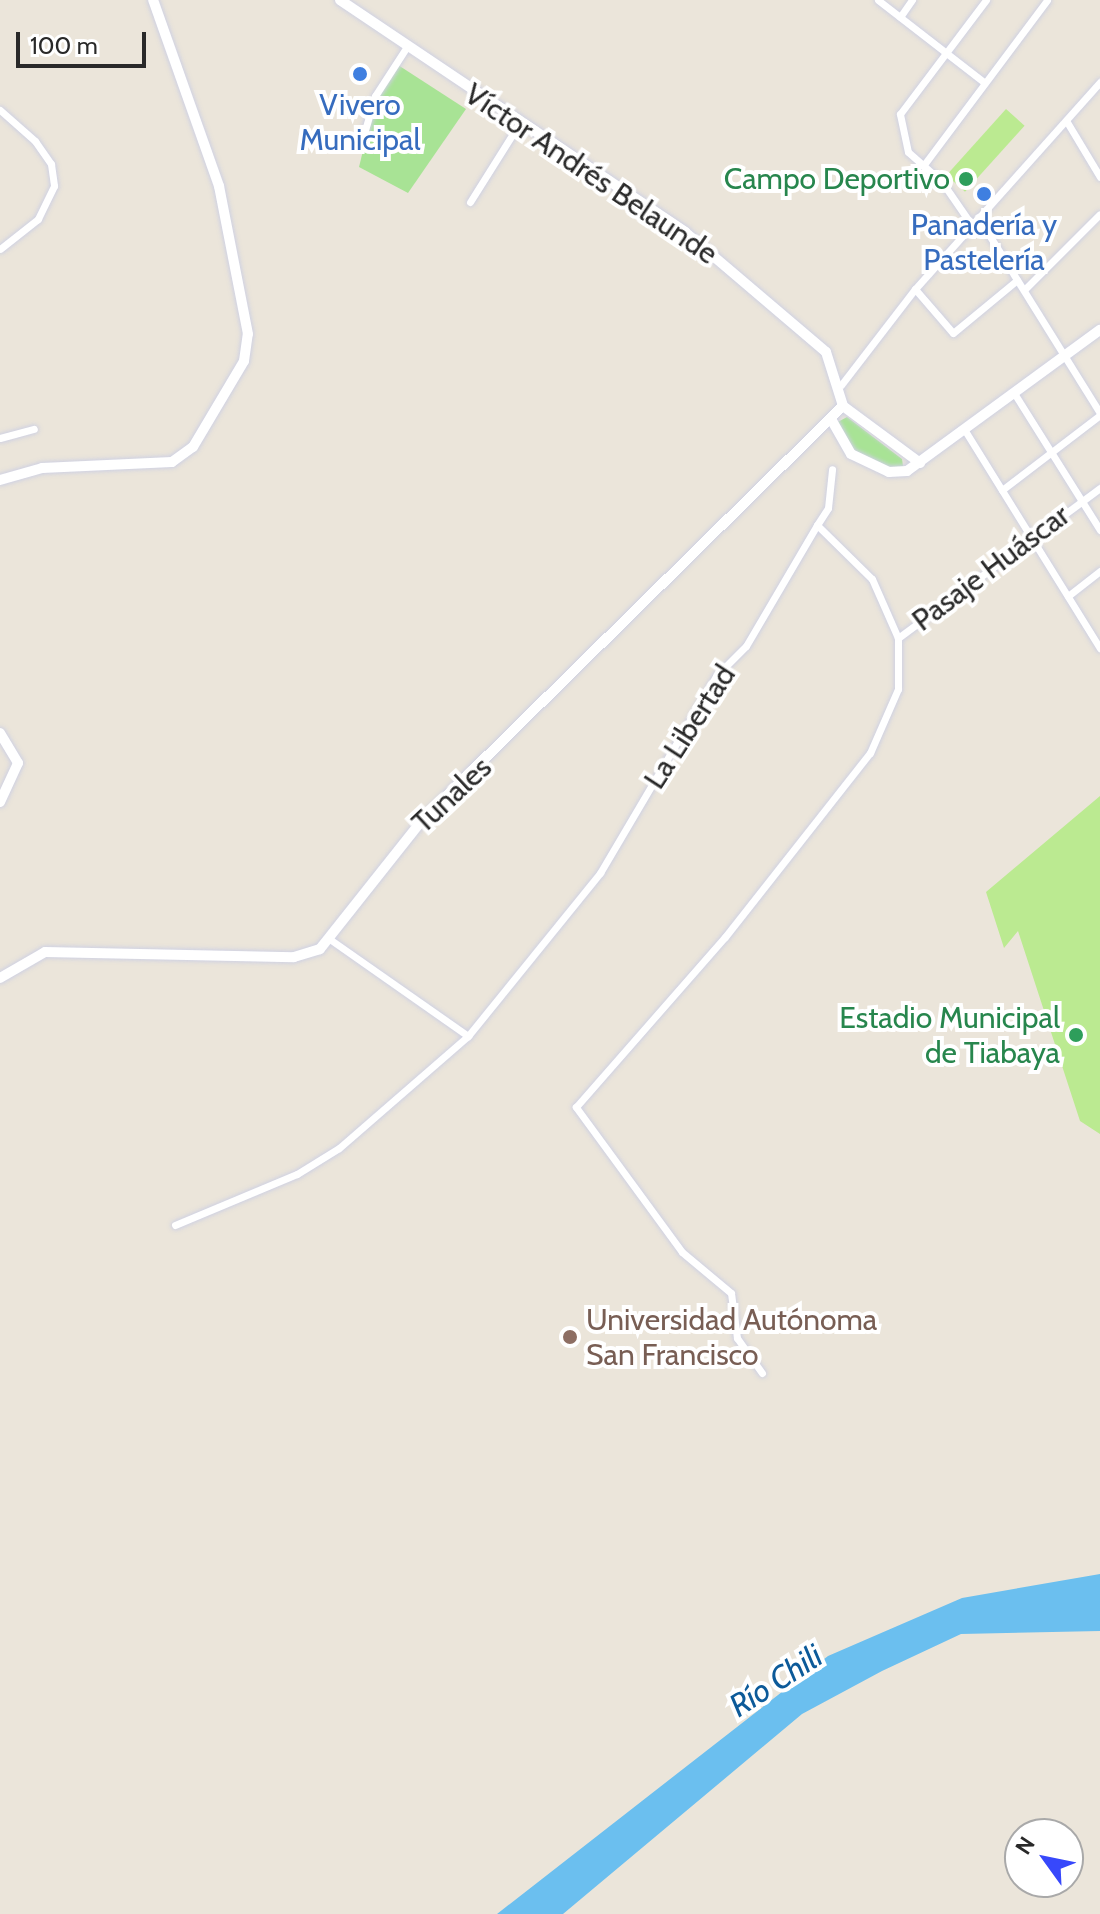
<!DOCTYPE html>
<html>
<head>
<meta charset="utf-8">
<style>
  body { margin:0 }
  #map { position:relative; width:1100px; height:1914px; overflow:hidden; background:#ebe5da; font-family:Cabin,sans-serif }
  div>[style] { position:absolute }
  .green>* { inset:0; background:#a8e395 }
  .pitch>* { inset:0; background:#bbea91; transform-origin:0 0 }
  .water>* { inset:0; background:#6bbfef }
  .roads { filter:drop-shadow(0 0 2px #cfd1e2) drop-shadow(0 0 2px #cfd1e2) }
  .street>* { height:7px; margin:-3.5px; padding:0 3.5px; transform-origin:3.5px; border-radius:3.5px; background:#fff }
  .secondary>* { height:10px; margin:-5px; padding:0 5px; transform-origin:5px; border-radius:5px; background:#fff }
  .dots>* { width:22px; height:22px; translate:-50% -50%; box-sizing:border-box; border:4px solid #fff; border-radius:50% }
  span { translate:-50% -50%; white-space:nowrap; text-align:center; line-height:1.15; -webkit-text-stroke:8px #fff; paint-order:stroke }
  .shop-label { font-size:30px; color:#366cbe }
  .street-label { font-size:30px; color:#292929 }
  .leisure-label { font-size:30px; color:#27864d }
  .right { translate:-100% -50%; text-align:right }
  .education-label { font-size:30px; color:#785e54 }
  .left { translate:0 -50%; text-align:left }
  .water-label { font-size:32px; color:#0c5a99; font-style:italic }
  .north { position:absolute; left:1004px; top:1818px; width:80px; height:80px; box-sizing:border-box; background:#fff; border:2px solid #a9a9a9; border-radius:50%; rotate:303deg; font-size:22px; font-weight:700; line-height:32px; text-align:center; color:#292929 }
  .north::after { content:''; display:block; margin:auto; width:28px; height:36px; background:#3748fb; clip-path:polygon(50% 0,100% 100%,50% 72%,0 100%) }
  .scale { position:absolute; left:16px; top:32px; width:130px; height:36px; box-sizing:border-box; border:4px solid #292929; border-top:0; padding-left:10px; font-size:24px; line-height:28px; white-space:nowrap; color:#292929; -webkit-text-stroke:6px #fff; paint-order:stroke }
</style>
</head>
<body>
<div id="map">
  <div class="green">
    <div style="clip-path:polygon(398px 65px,466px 109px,408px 193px,359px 167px,376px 98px)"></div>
    <div style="clip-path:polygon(847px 417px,902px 459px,903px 466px,895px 470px,852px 450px,836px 423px)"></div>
  </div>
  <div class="pitch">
    <div style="left:1006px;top:109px;width:25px;height:89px;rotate:42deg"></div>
    <div style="clip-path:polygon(1100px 796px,1100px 1134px,1080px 1121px,1018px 931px,1004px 948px,986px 892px)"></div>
  </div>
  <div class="water">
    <div style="clip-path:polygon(1100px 1574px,1100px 1631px,961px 1634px,882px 1671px,802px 1714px,563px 1914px,497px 1914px,828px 1656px,962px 1598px)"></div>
  </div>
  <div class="roads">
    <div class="street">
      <div style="left:878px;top:0;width:135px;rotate:37.8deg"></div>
      <div style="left:900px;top:17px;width:21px;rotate:-55deg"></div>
      <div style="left:0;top:110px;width:47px;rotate:41.5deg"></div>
      <div style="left:35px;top:141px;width:28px;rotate:55deg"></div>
      <div style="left:51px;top:164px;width:22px;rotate:82deg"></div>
      <div style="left:54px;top:186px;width:37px;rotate:116deg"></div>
      <div style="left:38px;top:219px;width:48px;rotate:141.7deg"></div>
      <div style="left:1067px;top:122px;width:64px;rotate:59deg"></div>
      <div style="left:363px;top:137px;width:43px;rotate:-73.7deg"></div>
      <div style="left:375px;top:96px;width:57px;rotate:-57.1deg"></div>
      <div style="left:923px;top:166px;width:207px;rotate:-53.2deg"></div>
      <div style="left:470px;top:202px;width:92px;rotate:-57.9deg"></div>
      <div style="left:978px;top:217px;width:231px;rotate:58.1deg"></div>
      <div style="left:971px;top:224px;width:51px;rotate:-124.6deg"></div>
      <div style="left:942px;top:182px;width:45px;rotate:-138.6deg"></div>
      <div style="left:908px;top:152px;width:39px;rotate:-102deg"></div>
      <div style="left:900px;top:114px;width:143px;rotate:-53deg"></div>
      <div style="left:915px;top:289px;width:58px;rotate:49.2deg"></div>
      <div style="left:953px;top:333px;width:83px;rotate:-39.6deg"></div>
      <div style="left:1024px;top:290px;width:107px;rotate:-45deg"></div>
      <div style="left:841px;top:385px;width:121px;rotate:-52.4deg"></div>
      <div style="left:915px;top:289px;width:278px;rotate:-48.2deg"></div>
      <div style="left:1014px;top:393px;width:162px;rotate:57.9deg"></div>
      <div style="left:964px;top:429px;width:258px;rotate:58.2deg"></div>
      <div style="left:0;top:438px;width:35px;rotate:-15deg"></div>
      <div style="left:1002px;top:490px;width:123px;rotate:-37.4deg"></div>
      <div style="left:817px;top:525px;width:20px;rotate:-57deg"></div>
      <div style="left:828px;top:508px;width:39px;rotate:-84deg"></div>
      <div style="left:1068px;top:596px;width:41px;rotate:-38deg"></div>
      <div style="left:331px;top:940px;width:167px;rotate:35deg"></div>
      <div style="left:175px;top:1225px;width:132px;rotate:-22.7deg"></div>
      <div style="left:297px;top:1174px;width:49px;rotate:-31.8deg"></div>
      <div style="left:339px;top:1148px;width:171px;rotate:-41deg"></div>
      <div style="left:468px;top:1036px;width:210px;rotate:-51deg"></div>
      <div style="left:600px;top:873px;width:229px;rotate:-59.5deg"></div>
      <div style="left:716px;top:676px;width:42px;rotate:-45deg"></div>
      <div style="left:746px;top:646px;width:140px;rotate:-59.6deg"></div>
      <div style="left:817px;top:525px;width:77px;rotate:44.5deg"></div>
      <div style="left:872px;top:579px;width:64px;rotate:66.2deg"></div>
      <div style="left:762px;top:1373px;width:43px;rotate:-125.5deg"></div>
      <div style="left:737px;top:1338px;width:45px;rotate:-97.6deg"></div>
      <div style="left:731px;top:1293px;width:64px;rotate:-140.1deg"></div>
      <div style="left:682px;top:1252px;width:180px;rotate:-126.2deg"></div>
      <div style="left:576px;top:1107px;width:226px;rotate:-48.8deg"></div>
      <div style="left:725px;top:937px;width:234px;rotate:-51.8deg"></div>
      <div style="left:870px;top:753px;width:70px;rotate:-66.4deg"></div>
      <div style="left:898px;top:689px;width:51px;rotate:-90deg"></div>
      <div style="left:898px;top:638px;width:252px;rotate:-36.6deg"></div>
    </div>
    <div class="secondary">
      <div style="left:340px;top:0;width:416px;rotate:33.9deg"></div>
      <div style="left:685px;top:232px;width:185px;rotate:40.4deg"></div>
      <div style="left:826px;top:352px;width:57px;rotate:72.5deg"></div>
      <div style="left:843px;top:406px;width:96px;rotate:36.5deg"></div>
      <div style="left:831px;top:419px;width:40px;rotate:60.3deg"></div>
      <div style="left:851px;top:454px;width:42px;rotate:25.3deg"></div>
      <div style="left:889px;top:472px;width:18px;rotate:-3deg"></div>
      <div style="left:907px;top:471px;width:239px;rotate:-36.2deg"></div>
      <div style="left:0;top:480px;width:44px;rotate:-15.9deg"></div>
      <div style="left:42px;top:468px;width:130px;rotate:-2.6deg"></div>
      <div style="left:172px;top:462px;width:26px;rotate:-36deg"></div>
      <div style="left:193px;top:447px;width:100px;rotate:-59.3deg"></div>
      <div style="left:244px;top:361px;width:27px;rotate:-82deg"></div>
      <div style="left:248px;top:334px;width:151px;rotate:-101.1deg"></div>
      <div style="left:219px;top:186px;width:197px;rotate:-109.5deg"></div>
      <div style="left:0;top:733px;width:35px;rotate:59deg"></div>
      <div style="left:18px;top:763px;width:43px;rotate:114.8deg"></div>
      <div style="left:0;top:978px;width:52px;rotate:-30deg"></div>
      <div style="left:45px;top:952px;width:249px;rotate:1.2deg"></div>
      <div style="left:294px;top:957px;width:27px;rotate:-17deg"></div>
      <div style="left:320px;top:949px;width:166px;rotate:-51.6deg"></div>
      <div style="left:423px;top:819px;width:589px;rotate:-44.52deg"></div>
    </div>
  </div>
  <div class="dots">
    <div style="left:360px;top:74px;background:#3f7fe0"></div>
    <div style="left:966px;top:179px;background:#2e9e5b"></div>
    <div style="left:984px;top:194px;background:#3f7fe0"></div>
    <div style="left:1076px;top:1035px;background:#2e9e5b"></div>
    <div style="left:570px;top:1337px;background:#8d6e63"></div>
  </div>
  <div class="shop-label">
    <span style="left:360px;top:122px">Vivero<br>Municipal</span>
    <span style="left:984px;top:242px">Panadería y<br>Pastelería</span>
  </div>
  <div class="street-label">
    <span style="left:591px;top:174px;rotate:34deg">Víctor Andrés Belaunde</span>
    <span style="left:991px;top:568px;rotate:-37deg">Pasaje Huáscar</span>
    <span style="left:690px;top:727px;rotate:-57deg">La Libertad</span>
    <span style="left:452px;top:795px;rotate:-43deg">Tunales</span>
  </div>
  <div class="leisure-label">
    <span class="right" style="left:950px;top:179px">Campo Deportivo</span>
    <span class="right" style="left:1060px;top:1035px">Estadio Municipal<br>de Tiabaya</span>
  </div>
  <div class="education-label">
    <span class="left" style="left:586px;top:1337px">Universidad Autónoma<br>San Francisco</span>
  </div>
  <div class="water-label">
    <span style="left:776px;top:1681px;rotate:-33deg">Río Chili</span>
  </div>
  <div class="north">N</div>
  <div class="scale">100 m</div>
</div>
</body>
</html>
